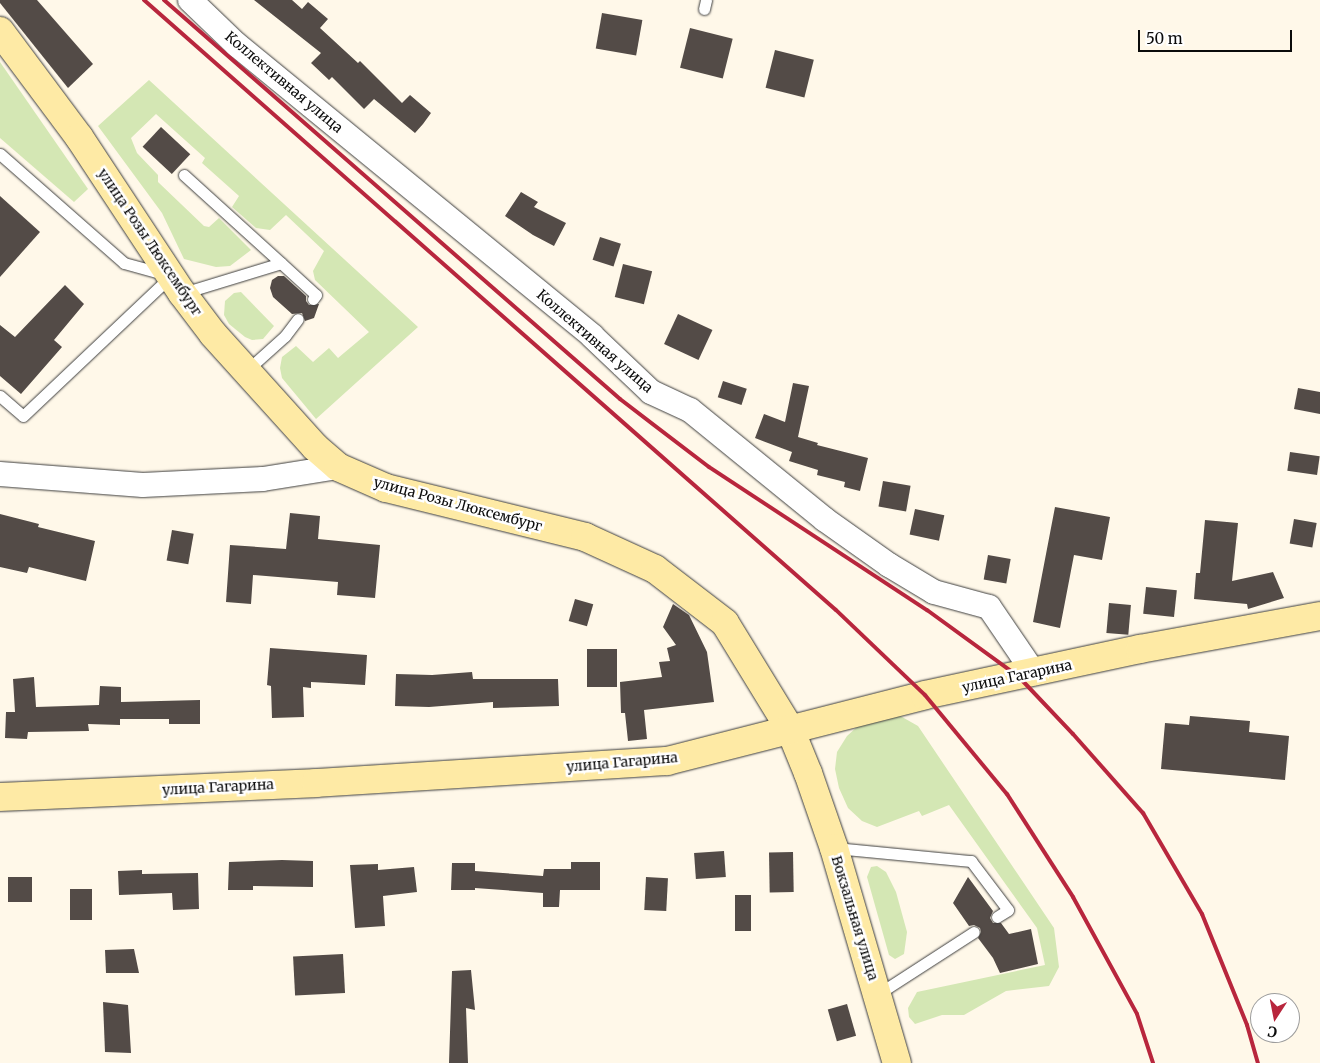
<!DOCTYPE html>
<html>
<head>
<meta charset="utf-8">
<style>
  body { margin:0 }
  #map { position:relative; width:1320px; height:1063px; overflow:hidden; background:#fff8e9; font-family:Merriweather,serif }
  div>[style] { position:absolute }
  .green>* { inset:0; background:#d4e7b4 }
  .building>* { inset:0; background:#534b47; transform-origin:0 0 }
  .roads { filter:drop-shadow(0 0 1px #3e3e3e) drop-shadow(0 0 1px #3e3e3e) }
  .lane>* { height:11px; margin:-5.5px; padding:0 5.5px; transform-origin:5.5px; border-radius:5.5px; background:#fff }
  .street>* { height:24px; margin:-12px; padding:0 12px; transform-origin:12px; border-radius:12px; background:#fff }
  .secondary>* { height:28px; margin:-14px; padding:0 14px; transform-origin:14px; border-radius:14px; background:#feeaa5 }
  .rail>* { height:4px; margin:-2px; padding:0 2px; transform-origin:2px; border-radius:2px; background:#b8263d }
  span { translate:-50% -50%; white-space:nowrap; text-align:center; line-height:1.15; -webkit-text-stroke:5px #fff; paint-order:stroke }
  .street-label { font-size:14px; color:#0b0b0b }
  .north { position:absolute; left:1250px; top:993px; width:50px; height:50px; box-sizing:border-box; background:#fff; border:1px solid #9d9d9d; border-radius:50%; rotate:191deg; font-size:14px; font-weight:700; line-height:20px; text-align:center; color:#0b0b0b }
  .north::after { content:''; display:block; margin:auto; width:18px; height:22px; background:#b8263d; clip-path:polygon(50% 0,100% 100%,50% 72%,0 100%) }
  .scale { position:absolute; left:1138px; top:30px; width:154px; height:22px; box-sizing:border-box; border:2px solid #0b0b0b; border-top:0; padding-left:6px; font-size:15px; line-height:18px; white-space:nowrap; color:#0b0b0b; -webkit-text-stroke:4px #fff; paint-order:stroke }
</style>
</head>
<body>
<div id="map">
  <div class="green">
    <div style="clip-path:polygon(0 62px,88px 189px,74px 202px,0 138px)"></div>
    <div style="clip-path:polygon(149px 80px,418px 327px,316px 419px,282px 378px,280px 368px,282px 357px,296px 346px,313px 362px,329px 348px,338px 358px,369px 332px,315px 280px,313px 271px,324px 251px,286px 215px,270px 230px,256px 228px,232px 207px,239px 196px,202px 163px,205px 158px,156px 114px,131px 138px,137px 153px,158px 175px,158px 182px,204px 226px,209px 227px,219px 218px,251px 250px,230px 266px,216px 267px,184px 259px,162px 213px,98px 126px)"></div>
    <div style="clip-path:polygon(241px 292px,274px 326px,263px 339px,252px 340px,245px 337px,229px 324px,224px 315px,225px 301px,234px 293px)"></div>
    <div style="clip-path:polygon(895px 713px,918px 726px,1054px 928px,1059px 967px,1049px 986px,1006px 991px,964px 1015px,942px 1015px,915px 1024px,909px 1017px,908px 1008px,917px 992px,1045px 965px,1037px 928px,949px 805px,922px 816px,919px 811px,877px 827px,862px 821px,848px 808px,839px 788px,835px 769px,837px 752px,847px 736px,857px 727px,869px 719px)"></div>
    <div style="clip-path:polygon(877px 866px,886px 872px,896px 892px,907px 932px,904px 954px,895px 959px,889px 955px,867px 877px,871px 867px)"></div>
  </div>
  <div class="building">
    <div style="clip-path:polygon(0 0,37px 0,93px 64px,68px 88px,0 3px)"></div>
    <div style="clip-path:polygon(254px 0,292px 0,302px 9px,308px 2px,328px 19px,320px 28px,358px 63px,360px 61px,402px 103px,410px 95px,431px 113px,423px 124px,415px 133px,374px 99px,364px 109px,332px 77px,329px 80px,311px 63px,321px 53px)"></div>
    <div style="left:602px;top:13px;width:41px;height:36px;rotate:10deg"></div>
    <div style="left:690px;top:28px;width:44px;height:41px;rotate:14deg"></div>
    <div style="left:775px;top:50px;width:40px;height:39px;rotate:14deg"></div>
    <div style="left:161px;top:127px;width:40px;height:27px;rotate:43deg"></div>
    <div style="clip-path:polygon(521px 192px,538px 202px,534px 207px,566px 223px,554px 246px,533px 235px,505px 216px)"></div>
    <div style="clip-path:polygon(0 196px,40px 232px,0 277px)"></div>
    <div style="left:600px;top:237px;width:22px;height:24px;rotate:18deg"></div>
    <div style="left:623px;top:264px;width:30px;height:34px;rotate:14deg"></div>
    <div style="clip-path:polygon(278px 276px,284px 276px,306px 296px,306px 301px,309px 305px,319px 304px,314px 318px,305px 321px,302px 313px,292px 314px,273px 297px,270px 288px,272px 280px)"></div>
    <div style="clip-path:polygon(65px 285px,84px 304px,54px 340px,62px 347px,21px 394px,0 376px,0 325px,15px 337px)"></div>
    <div style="left:678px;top:314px;width:38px;height:33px;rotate:25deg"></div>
    <div style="left:723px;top:381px;width:25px;height:17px;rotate:18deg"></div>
    <div style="clip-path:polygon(793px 383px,809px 386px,798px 437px,818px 443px,817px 445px,868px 458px,860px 491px,844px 487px,845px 482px,817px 475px,818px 470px,789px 461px,792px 452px,755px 438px,764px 414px,785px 422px)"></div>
    <div style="clip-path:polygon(1298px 388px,1320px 392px,1320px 414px,1294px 409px)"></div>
    <div style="left:1290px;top:452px;width:30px;height:19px;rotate:8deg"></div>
    <div style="left:883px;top:481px;width:28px;height:26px;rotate:10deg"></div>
    <div style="clip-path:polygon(1055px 507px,1110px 517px,1102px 560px,1074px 555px,1060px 628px,1033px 622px)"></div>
    <div style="left:915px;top:509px;width:30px;height:26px;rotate:12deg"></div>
    <div style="clip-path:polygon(290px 513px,320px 516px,318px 539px,380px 545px,375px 598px,337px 595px,338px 582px,253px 575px,251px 604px,226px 602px,230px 545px,286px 549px)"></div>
    <div style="clip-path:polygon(0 514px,39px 524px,38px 527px,95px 541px,86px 581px,29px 567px,27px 573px,0 567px)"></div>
    <div style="left:1294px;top:519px;width:23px;height:25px;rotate:10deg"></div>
    <div style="clip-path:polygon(1205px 520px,1238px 523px,1232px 581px,1273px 572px,1284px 598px,1248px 609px,1247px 604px,1194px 599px,1196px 573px,1200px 573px)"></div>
    <div style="left:172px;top:530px;width:22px;height:31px;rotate:10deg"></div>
    <div style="left:988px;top:555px;width:23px;height:25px;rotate:10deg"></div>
    <div style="left:1146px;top:587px;width:31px;height:27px;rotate:6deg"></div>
    <div style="left:575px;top:599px;width:19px;height:23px;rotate:16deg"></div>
    <div style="left:1109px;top:603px;width:22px;height:30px;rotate:5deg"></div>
    <div style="clip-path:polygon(673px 604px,689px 615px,707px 652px,714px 702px,644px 710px,647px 739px,628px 741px,625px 713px,621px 713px,620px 682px,662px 677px,659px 662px,670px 661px,667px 648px,676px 645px,663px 627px)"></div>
    <div style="clip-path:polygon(270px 648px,367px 655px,365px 685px,311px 682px,311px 688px,303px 687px,304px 717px,272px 718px,271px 686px,267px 685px)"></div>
    <div style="left:587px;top:649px;width:30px;height:38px"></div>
    <div style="clip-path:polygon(472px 672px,473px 679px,558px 679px,559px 706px,493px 708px,493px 702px,429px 707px,395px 706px,396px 674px,432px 675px)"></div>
    <div style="clip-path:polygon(34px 677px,36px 707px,99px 705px,100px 686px,121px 687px,121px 702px,200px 700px,200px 724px,169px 724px,169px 719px,120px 719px,120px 725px,88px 724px,89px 731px,28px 732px,27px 739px,5px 738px,6px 712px,15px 712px,13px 679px)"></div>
    <div style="clip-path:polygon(1190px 716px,1250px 721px,1249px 732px,1289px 736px,1285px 780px,1161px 769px,1165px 723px,1189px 725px)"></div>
    <div style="left:724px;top:851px;width:26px;height:30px;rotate:86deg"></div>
    <div style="left:793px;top:852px;width:40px;height:24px;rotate:89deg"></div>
    <div style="clip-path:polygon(282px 860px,313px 861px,313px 887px,253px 886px,253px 890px,228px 890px,229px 862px)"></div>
    <div style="clip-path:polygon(571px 862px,600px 862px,600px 890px,560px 890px,559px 907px,543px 907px,543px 893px,475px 888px,475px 890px,451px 890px,452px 863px,475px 863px,475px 871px,543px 876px,544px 869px,571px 869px)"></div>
    <div style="clip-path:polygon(378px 864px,378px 870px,414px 867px,417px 892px,383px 896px,385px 926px,355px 928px,350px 865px)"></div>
    <div style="clip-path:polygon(142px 870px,142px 874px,198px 873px,199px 909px,173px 910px,172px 893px,119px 895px,118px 871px)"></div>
    <div style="left:32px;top:877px;width:25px;height:24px;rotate:90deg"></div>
    <div style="left:646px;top:877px;width:22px;height:33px;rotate:3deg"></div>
    <div style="clip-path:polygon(968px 877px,993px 911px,990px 918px,993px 923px,1001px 923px,1009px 934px,1031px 929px,1038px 964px,1000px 973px,993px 958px,978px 938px,981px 932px,980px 928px,974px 925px,969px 926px,953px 903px)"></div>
    <div style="left:70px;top:889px;width:22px;height:31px"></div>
    <div style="left:735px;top:895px;width:16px;height:36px"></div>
    <div style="clip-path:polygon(134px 949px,139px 973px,106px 973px,105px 950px)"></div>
    <div style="left:343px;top:954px;width:39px;height:50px;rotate:87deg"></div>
    <div style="clip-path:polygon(471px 970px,475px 1010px,466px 1008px,468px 1063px,449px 1063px,452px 971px)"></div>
    <div style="clip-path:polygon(103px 1002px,128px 1005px,131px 1053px,105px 1052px)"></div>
    <div style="left:847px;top:1004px;width:33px;height:20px;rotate:74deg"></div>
  </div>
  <div class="roads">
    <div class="lane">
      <div style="left:704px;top:9px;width:9px;rotate:-77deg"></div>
      <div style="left:0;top:154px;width:165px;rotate:41.3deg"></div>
      <div style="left:124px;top:263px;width:41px;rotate:15.4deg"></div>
      <div style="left:184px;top:175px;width:131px;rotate:42.2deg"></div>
      <div style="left:183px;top:293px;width:102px;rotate:-17deg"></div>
      <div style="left:281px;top:263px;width:47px;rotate:42.4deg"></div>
      <div style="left:316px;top:295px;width:5px;rotate:127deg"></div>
      <div style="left:246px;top:371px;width:52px;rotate:-41.9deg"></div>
      <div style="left:285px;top:336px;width:21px;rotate:-53deg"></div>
      <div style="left:0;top:396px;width:30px;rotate:41deg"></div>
      <div style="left:23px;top:416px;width:204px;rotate:-43.4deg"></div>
      <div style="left:835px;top:848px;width:137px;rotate:5.5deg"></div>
      <div style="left:971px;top:861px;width:61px;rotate:52.9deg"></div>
      <div style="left:1008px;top:910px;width:13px;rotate:148deg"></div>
      <div style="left:878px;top:994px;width:114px;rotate:-32.9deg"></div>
    </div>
    <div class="street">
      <div style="left:190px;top:0;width:65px;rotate:43.8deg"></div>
      <div style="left:237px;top:45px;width:459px;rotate:39.3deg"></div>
      <div style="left:592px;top:336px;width:81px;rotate:43.5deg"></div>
      <div style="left:651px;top:392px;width:43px;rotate:24.8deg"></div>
      <div style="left:690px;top:410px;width:173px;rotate:39.1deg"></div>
      <div style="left:824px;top:519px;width:80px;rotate:35.3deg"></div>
      <div style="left:889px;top:565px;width:52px;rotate:31deg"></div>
      <div style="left:934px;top:592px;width:57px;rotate:15.3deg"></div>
      <div style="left:989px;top:607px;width:80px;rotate:55.7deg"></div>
      <div style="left:0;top:474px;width:143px;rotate:4.4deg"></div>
      <div style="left:143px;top:485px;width:120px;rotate:-2.9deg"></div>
      <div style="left:263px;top:479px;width:76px;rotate:-9.1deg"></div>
    </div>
    <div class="secondary">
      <div style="left:0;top:31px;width:132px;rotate:53.3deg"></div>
      <div style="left:79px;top:137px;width:187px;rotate:56.6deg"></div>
      <div style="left:182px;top:293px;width:51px;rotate:52.9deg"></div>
      <div style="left:213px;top:334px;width:152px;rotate:47.9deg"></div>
      <div style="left:315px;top:447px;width:30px;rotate:41deg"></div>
      <div style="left:338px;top:467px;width:52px;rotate:23.6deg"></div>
      <div style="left:386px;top:488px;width:205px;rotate:13.8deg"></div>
      <div style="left:585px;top:537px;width:77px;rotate:24.6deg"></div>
      <div style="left:655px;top:569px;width:88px;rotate:37.6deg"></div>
      <div style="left:725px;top:623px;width:124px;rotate:58.5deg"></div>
      <div style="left:790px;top:729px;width:48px;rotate:67.8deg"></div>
      <div style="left:808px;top:773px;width:79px;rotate:70.9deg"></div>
      <div style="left:834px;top:848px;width:224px;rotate:73.7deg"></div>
      <div style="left:0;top:797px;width:316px;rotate:-2.5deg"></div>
      <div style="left:316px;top:783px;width:352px;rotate:-3.6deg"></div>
      <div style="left:667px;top:761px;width:266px;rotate:-14.3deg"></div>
      <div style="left:925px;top:695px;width:220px;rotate:-12.1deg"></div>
      <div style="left:1140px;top:649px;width:183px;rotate:-10.4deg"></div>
    </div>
  </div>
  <div class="rail">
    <div style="left:144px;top:0;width:922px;rotate:41.4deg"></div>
    <div style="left:836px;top:610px;width:123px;rotate:43.7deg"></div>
    <div style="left:925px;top:695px;width:129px;rotate:50.4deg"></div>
    <div style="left:1007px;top:794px;width:122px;rotate:57.3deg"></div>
    <div style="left:1073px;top:897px;width:133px;rotate:61.3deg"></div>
    <div style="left:1137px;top:1014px;width:52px;rotate:71.9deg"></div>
    <div style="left:164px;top:0;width:606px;rotate:41.19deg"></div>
    <div style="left:620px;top:399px;width:112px;rotate:37.4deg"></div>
    <div style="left:709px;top:467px;width:261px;rotate:33.3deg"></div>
    <div style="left:927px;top:610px;width:112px;rotate:36deg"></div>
    <div style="left:1018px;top:676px;width:80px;rotate:46.5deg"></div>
    <div style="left:1073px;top:734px;width:106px;rotate:48.5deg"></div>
    <div style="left:1143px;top:813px;width:117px;rotate:59.7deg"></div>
    <div style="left:1202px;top:914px;width:120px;rotate:67.9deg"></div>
    <div style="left:1247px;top:1025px;width:40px;rotate:74deg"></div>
  </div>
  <div class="street-label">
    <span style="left:284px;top:82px;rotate:40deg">Коллективная улица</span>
    <span style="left:150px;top:242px;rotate:56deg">улица Розы Люксембург</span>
    <span style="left:595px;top:341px;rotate:41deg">Коллективная улица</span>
    <span style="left:458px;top:504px;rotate:15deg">улица Розы Люксембург</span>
    <span style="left:1017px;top:676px;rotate:-12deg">улица Гагарина</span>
    <span style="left:622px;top:762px;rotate:-5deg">улица Гагарина</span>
    <span style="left:218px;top:787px;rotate:-3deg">улица Гагарина</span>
    <span style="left:855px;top:918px;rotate:73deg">Вокзальная улица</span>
  </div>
  <div class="north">С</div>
  <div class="scale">50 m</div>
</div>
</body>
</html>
